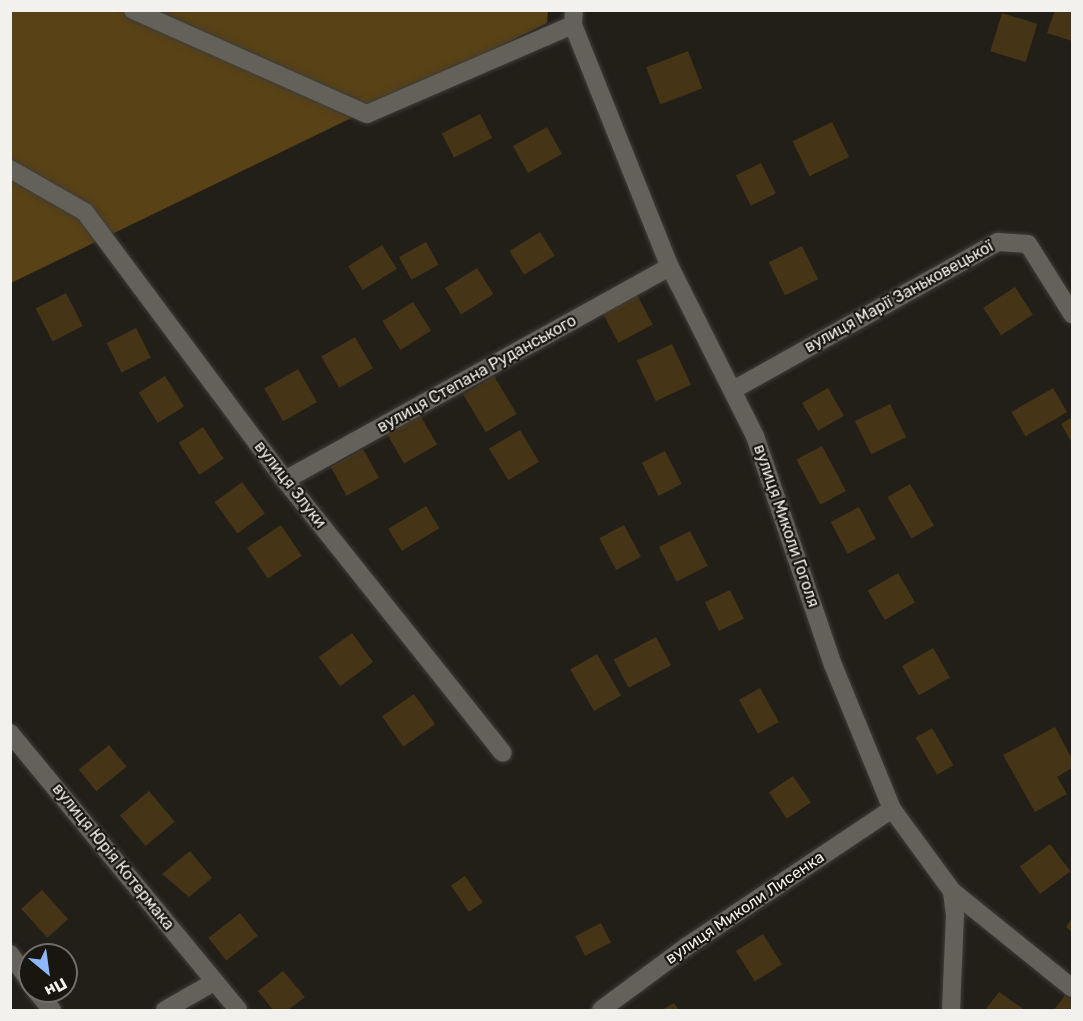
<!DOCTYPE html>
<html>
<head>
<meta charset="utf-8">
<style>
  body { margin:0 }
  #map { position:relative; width:1083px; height:1021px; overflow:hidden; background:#221f19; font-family:Rubik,sans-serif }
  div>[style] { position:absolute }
  .green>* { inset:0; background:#584216 }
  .building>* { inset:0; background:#453415; transform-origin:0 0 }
  .roads { filter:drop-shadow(0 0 2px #3e3c38) drop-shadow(0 0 2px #3e3c38) }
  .minor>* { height:18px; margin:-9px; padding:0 9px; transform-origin:9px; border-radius:9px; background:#64605a }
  span { translate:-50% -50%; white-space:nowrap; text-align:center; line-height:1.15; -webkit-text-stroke:4.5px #191610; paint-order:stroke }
  .street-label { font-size:16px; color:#f3f1ed }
  .frame { position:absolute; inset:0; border:12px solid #f3f1ed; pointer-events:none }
  .north { position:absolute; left:18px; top:943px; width:60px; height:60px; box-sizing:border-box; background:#191610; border:2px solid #706e68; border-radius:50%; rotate:151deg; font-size:16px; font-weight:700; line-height:24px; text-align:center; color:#f3f1ed }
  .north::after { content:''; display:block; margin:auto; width:21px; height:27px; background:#8db9fc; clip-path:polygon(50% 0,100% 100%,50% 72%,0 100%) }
</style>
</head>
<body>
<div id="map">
  <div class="green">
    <div style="clip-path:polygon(11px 11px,548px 11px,547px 23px,11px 283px)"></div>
  </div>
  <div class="building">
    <div style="clip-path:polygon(1055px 10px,1072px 10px,1072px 41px,1047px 33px)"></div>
    <div style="left:1002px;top:13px;width:37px;height:40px;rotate:17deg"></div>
    <div style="left:688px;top:51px;width:40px;height:45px;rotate:69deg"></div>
    <div style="left:480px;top:114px;width:27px;height:43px;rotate:63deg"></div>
    <div style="left:832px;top:122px;width:39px;height:44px;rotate:64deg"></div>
    <div style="left:547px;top:127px;width:31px;height:39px;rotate:61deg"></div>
    <div style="left:761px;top:163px;width:34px;height:28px;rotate:64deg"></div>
    <div style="left:540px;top:232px;width:28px;height:36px;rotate:58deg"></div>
    <div style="left:426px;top:242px;width:26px;height:31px;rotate:61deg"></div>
    <div style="left:382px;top:245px;width:28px;height:40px;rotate:58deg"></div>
    <div style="left:802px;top:246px;width:37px;height:37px;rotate:64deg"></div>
    <div style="left:477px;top:268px;width:31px;height:38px;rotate:58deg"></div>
    <div style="left:1015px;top:287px;width:33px;height:38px;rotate:57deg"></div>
    <div style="left:635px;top:291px;width:38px;height:39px;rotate:62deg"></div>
    <div style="left:66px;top:293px;width:37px;height:34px;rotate:63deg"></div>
    <div style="left:413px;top:302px;width:34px;height:36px;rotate:58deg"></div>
    <div style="left:136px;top:328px;width:33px;height:33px;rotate:63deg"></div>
    <div style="left:355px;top:337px;width:36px;height:39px;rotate:60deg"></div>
    <div style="left:672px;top:344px;width:45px;height:39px;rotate:65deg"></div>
    <div style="left:298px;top:369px;width:38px;height:39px;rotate:60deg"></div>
    <div style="left:165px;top:376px;width:36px;height:31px;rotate:58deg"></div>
    <div style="left:494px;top:376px;width:44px;height:36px;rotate:59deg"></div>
    <div style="left:828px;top:388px;width:32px;height:30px;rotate:60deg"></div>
    <div style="left:1053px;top:388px;width:28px;height:48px;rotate:60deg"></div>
    <div style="left:890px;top:404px;width:37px;height:39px;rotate:64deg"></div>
    <div style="left:420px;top:415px;width:34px;height:38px;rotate:60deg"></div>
    <div style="clip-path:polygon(1072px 417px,1072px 443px,1061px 424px)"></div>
    <div style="left:203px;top:427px;width:38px;height:29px;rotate:57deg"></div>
    <div style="left:520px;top:430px;width:37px;height:36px;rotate:59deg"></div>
    <div style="left:822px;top:446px;width:51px;height:29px;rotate:62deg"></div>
    <div style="left:363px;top:449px;width:33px;height:37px;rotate:61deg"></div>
    <div style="left:665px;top:451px;width:37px;height:26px;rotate:63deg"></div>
    <div style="left:242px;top:482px;width:39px;height:34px;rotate:54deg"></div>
    <div style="left:910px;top:484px;width:48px;height:26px;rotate:60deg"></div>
    <div style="left:426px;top:506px;width:26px;height:44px;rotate:59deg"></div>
    <div style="left:859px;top:507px;width:36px;height:32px;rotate:62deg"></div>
    <div style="left:281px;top:525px;width:37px;height:41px;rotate:56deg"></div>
    <div style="left:624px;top:525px;width:36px;height:28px;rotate:62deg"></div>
    <div style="left:690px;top:531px;width:39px;height:35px;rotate:63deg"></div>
    <div style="left:898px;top:573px;width:34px;height:35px;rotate:60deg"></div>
    <div style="left:730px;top:590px;width:32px;height:28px;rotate:64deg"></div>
    <div style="left:352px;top:633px;width:36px;height:41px;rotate:54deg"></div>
    <div style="left:656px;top:637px;width:32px;height:48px;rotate:62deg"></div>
    <div style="left:933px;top:648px;width:34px;height:36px;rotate:60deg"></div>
    <div style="left:597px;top:654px;width:48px;height:31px;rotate:60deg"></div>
    <div style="left:760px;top:688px;width:39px;height:24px;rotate:61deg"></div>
    <div style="left:414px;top:694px;width:37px;height:39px;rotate:55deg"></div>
    <div style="clip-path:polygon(1055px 727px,1072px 759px,1072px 768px,1057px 777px,1067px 794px,1035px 812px,1003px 755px)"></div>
    <div style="left:932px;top:728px;width:43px;height:19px;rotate:60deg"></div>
    <div style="left:109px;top:745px;width:28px;height:39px;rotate:51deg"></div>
    <div style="left:793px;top:776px;width:32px;height:29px;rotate:56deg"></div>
    <div style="left:149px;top:791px;width:40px;height:38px;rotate:50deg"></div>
    <div style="left:1050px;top:844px;width:34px;height:38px;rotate:53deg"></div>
    <div style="clip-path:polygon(190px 851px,212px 878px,189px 897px,162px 874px)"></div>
    <div style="left:465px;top:876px;width:32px;height:17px;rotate:56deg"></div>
    <div style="left:42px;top:890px;width:39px;height:28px;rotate:48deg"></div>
    <div style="left:240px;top:913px;width:29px;height:40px;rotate:52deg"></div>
    <div style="clip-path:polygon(1072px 918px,1072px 932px,1066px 927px)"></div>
    <div style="left:601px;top:923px;width:22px;height:29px;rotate:63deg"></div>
    <div style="left:763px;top:934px;width:36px;height:32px;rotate:58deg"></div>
    <div style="clip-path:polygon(283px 971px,305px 997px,288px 1010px,273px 1010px,258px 991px)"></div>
    <div style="clip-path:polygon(999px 992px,1025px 1010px,985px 1010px)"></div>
    <div style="clip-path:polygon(1065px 995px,1072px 1000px,1072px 1010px,1054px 1010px)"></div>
    <div style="clip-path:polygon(674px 1003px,679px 1010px,662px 1010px)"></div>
  </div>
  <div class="roads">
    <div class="minor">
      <div style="left:133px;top:10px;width:256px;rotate:24deg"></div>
      <div style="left:367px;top:114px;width:224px;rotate:-23.4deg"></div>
      <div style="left:574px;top:10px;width:15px;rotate:94deg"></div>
      <div style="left:573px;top:25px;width:261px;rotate:68.2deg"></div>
      <div style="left:670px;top:267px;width:189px;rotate:63.3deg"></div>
      <div style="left:755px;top:436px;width:242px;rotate:71.2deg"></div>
      <div style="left:833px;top:665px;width:156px;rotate:67.7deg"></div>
      <div style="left:892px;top:809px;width:102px;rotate:53.8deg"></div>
      <div style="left:952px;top:891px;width:154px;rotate:38.9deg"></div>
      <div style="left:10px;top:169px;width:86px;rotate:29.8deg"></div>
      <div style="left:85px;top:212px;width:334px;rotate:53.3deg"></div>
      <div style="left:285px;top:480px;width:349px;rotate:51.4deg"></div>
      <div style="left:733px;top:390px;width:304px;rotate:-29.2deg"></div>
      <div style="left:998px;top:242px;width:30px;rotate:4deg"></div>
      <div style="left:1028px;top:244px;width:83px;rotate:57.8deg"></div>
      <div style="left:285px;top:480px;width:440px;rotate:-29deg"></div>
      <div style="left:10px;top:733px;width:359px;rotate:50.5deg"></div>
      <div style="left:10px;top:954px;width:34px;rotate:54deg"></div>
      <div style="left:36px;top:991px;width:25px;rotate:50deg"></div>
      <div style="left:165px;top:1010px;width:56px;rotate:-29.7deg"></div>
      <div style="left:601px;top:1010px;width:106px;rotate:-36.5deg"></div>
      <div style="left:686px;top:947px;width:248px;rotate:-33.8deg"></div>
      <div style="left:951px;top:1010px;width:94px;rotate:-87.6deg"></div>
      <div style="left:955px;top:916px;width:25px;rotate:-97deg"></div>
    </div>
  </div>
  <div class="street-label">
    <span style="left:899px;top:297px;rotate:-29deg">вулиця Марії Заньковецької</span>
    <span style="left:477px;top:374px;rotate:-29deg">вулиця Степана Руданського</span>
    <span style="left:290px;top:485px;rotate:52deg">вулиця Злуки</span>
    <span style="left:786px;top:526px;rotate:71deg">вулиця Миколи Гоголя</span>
    <span style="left:113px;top:857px;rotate:51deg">вулиця Юрія Котермака</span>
    <span style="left:745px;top:908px;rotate:-34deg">вулиця Миколи Лисенка</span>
  </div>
  <div class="frame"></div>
  <div class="north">Пн</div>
</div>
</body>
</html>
